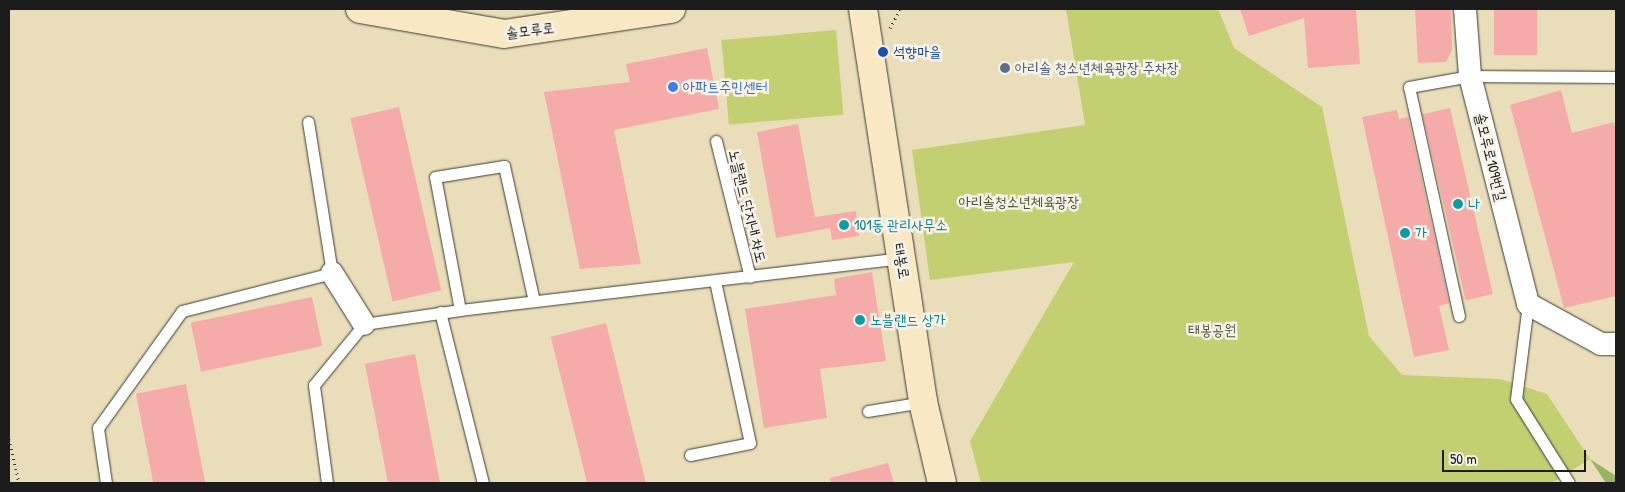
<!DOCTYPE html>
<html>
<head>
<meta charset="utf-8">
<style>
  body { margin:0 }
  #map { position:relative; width:1625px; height:492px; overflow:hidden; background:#eadeba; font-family:"Patrick Hand","Poor Story",sans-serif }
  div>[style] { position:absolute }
  .green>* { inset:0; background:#c2d072; transform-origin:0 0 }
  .forest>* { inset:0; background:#99b264 }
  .building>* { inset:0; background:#f5abaa; transform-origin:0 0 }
  .path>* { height:3px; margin-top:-1.5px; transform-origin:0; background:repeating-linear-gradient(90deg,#3b3934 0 1px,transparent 0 5px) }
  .roads { filter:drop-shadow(0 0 1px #3b3934) drop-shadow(0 0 1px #3b3934) }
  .lane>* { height:11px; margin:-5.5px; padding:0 5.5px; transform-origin:5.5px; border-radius:5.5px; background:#fff }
  .street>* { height:22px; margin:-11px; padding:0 11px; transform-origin:11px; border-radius:11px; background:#fff }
  .secondary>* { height:28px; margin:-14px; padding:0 14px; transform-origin:14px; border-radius:14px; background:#f8e8c3 }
  .dots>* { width:14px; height:14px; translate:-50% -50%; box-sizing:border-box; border:2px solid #f7f3e8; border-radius:50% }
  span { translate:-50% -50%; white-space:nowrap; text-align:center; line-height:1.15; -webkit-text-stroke:5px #f7f3e8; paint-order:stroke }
  .street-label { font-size:15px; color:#1c1c1c }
  .transit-label { font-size:15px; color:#164399 }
  .left { translate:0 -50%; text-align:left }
  .service-label { font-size:15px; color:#4e5e75 }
  .shop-label { font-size:15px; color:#366cbe }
  .park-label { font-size:15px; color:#4e5236 }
  .culture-label { font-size:15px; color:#0d838f }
  .frame { position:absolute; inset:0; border:10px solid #1c1c1c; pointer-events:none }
  .scale { position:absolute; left:1442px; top:450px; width:144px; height:22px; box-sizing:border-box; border:2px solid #1c1c1c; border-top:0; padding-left:6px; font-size:15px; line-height:18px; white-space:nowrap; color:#1c1c1c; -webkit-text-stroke:4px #f7f3e8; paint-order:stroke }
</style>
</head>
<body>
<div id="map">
  <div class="green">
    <div style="clip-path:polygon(1066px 9px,1218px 9px,1234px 48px,1322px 107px,1369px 336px,1402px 375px,1500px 379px,1547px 394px,1590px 459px,1552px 483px,981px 483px,970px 441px,1074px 262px,930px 280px,912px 150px,1085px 125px)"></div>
    <div style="left:836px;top:30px;width:85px;height:115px;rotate:85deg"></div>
  </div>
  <div class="forest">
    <div style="clip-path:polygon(1590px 459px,1616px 476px,1616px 483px,1606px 483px)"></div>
  </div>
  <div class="building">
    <div style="clip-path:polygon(1240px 9px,1356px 9px,1360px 64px,1308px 68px,1304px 18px,1249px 36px)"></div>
    <div style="clip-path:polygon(1415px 9px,1451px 9px,1452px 50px,1446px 62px,1418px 63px)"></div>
    <div style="left:1494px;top:9px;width:43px;height:46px"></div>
    <div style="clip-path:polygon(707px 48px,719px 109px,614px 130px,641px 264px,580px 269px,544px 92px,630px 82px,626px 64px)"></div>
    <div style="clip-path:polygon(1561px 90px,1572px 133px,1614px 122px,1616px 133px,1616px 296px,1564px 308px,1510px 105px)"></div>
    <div style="left:399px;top:107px;width:188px;height:50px;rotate:77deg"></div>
    <div style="left:1450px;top:108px;width:191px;height:28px;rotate:77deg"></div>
    <div style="clip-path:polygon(1397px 110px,1399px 119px,1408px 117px,1449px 303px,1439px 306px,1449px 350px,1414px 357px,1362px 117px)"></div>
    <div style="clip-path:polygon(798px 124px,815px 217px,856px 211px,859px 236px,832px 240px,830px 228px,776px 238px,757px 132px)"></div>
    <div style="clip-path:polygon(872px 272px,886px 361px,820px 369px,827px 418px,764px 428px,745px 309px,836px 295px,834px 279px)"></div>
    <div style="left:312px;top:297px;width:50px;height:124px;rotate:78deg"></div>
    <div style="left:606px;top:323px;width:165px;height:57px;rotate:76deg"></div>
    <div style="left:415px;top:354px;width:131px;height:51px;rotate:79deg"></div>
    <div style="left:186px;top:384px;width:101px;height:51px;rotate:79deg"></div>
    <div style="clip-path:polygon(888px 463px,894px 483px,831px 483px,830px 478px)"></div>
  </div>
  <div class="path">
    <div style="left:890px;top:28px;width:21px;rotate:-62deg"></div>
    <div style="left:9px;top:439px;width:45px;rotate:77.2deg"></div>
  </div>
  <div class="roads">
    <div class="lane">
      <div style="left:716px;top:141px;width:140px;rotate:76deg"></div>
      <div style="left:1528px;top:304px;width:96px;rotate:97.2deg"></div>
      <div style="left:1516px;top:399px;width:99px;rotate:57.8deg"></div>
      <div style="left:460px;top:310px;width:135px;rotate:-100.6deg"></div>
      <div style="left:435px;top:177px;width:70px;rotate:-9.1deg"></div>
      <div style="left:504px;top:166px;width:138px;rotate:77.5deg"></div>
      <div style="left:440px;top:312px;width:176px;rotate:75.9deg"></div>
      <div style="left:1459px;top:316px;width:234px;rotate:-102.3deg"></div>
      <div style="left:1409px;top:87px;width:62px;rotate:-10.2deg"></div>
      <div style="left:1470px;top:76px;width:146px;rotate:0.4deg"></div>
      <div style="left:868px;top:411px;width:56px;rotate:-9.3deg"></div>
      <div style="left:690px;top:455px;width:61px;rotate:-11.3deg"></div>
      <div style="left:750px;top:443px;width:166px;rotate:-102.2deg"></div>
      <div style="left:106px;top:483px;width:56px;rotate:-98.3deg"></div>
      <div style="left:98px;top:428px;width:144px;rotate:-54.3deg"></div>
      <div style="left:182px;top:311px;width:155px;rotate:-14.2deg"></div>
      <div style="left:332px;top:273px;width:153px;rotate:-99deg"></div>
      <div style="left:327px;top:483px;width:99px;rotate:-97.6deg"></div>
      <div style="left:314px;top:385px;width:79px;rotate:-50.7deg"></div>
      <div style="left:364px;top:324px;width:97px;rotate:-8.3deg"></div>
      <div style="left:460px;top:310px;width:444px;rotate:-6.7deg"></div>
    </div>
    <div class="street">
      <div style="left:1465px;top:9px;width:67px;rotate:85.7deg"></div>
      <div style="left:1470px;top:76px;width:235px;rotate:75.7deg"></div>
      <div style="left:1528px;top:304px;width:83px;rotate:28.7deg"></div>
      <div style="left:1601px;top:344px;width:15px"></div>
      <div style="left:332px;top:273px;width:60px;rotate:57.9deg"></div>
    </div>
    <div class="secondary">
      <div style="left:360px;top:9px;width:146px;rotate:9.8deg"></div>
      <div style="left:504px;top:34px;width:169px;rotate:-8.5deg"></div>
      <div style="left:863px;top:9px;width:398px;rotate:81.3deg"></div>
      <div style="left:923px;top:402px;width:83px;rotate:76.8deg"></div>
    </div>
  </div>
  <div class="dots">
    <div style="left:883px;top:52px;background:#1a4fb4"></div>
    <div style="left:1005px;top:68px;background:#5c6f8a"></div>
    <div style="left:673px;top:87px;background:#3f7fe0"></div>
    <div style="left:1458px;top:204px;background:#0f9aa8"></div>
    <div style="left:844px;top:225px;background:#0f9aa8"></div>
    <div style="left:1405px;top:233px;background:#0f9aa8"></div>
    <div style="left:860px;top:320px;background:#0f9aa8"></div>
  </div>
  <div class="street-label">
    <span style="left:530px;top:30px;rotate:-7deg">솔모루로</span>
    <span style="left:1491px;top:157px;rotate:76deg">솔모루로109번길</span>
    <span style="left:748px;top:206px;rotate:76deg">노블랜드 단지내 차도</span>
    <span style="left:902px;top:261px;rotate:81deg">태봉로</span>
  </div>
  <div class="transit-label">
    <span class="left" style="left:893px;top:52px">석향마을</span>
  </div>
  <div class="service-label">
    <span class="left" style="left:1015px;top:68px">아리솔 청소년체육광장 주차장</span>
  </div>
  <div class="shop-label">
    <span class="left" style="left:683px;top:87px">아파트주민센터</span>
  </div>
  <div class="park-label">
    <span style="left:1019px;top:202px">아리솔청소년체육광장</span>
    <span style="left:1212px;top:330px">태봉공원</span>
  </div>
  <div class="culture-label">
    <span class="left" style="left:1468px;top:204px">나</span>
    <span class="left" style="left:854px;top:225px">101동 관리사무소</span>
    <span class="left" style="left:1415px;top:233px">가</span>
    <span class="left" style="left:870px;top:320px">노블랜드 상가</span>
  </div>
  <div class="frame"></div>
  <div class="scale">50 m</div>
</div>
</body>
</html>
